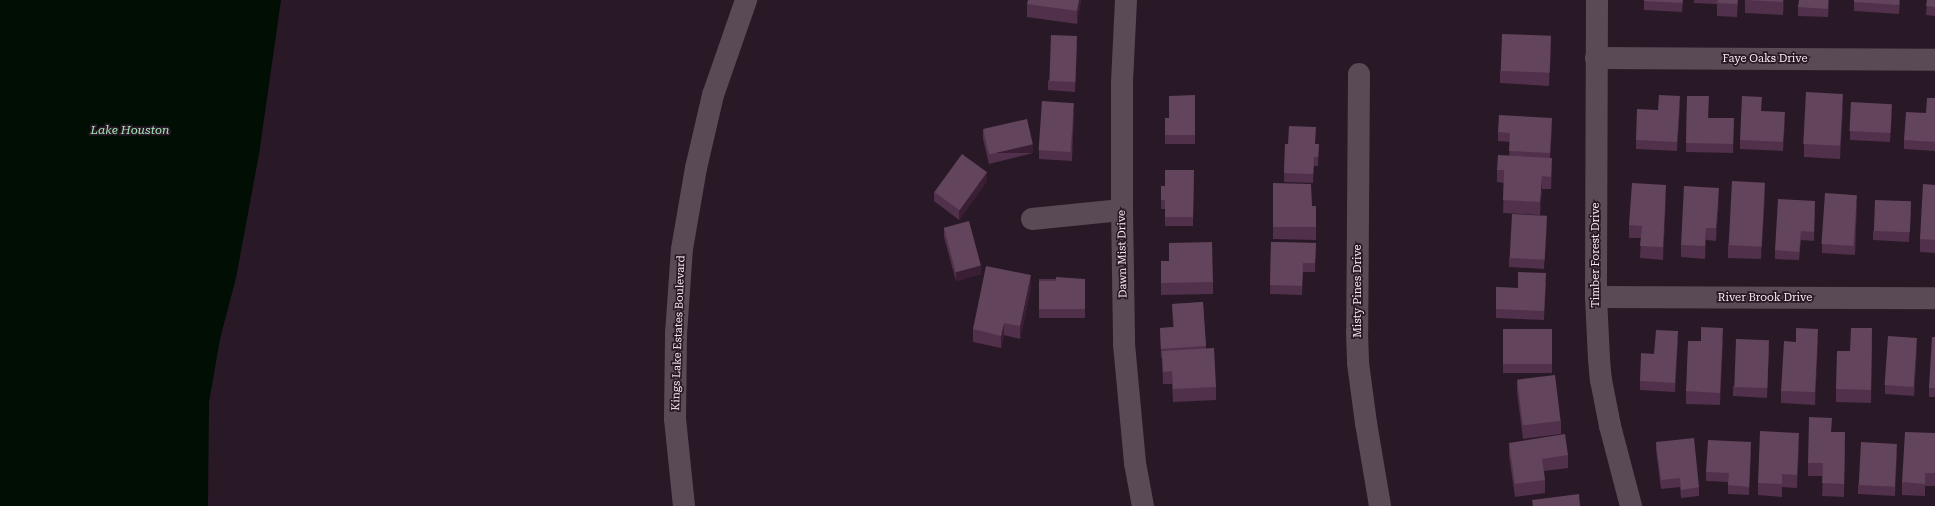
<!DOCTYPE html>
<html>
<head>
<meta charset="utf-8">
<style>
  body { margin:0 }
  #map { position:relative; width:1935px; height:506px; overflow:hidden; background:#291826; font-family:"Roboto Serif",serif }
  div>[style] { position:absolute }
  .water>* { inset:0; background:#000e03 }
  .minor>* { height:22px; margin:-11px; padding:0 11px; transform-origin:11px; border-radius:11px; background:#5a4a56 }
  .wall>* { inset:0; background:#50304b; transform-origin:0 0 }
  .shaded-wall>* { inset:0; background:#391e34; transform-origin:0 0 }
  .building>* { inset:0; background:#62445d; transform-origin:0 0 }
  span { translate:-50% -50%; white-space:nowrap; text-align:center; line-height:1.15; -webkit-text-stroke:3.5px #291826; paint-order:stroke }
  .street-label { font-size:11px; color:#f6eaf3 }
  .water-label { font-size:12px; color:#a3e8b7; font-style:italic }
</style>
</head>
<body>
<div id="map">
  <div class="water">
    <div style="clip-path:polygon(0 0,281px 0,259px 154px,236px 278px,220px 339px,209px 402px,208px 506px,0 506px)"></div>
  </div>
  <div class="minor">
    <div style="left:1126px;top:0;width:83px;rotate:92.8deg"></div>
    <div style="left:1122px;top:83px;width:127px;rotate:90deg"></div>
    <div style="left:1122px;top:210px;width:134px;rotate:89.1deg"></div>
    <div style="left:1124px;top:344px;width:120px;rotate:84.7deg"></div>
    <div style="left:1135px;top:463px;width:44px;rotate:79.5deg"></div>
    <div style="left:1597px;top:0;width:297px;rotate:90.2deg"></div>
    <div style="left:1596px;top:297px;width:62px;rotate:87.2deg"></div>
    <div style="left:1599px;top:359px;width:21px;rotate:85deg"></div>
    <div style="left:1601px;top:380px;width:47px;rotate:78.9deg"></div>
    <div style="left:1610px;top:426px;width:83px;rotate:75.3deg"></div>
    <div style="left:1596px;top:58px;width:339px;rotate:0.3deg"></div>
    <div style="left:1359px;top:74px;width:258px;rotate:90.4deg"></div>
    <div style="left:1357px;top:332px;width:31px;rotate:88deg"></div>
    <div style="left:1358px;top:363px;width:61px;rotate:82.4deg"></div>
    <div style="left:1366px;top:423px;width:84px;rotate:80.4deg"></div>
    <div style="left:1032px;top:219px;width:90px;rotate:-5.7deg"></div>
    <div style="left:1596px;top:297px;width:339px;rotate:0.2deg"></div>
    <div style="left:684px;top:506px;width:87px;rotate:-95.9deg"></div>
    <div style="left:675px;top:419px;width:85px;rotate:-89.3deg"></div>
    <div style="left:676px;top:334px;width:85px;rotate:-86deg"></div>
    <div style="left:682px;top:249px;width:82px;rotate:-80.2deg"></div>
    <div style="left:696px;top:168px;width:75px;rotate:-76.9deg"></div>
    <div style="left:713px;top:95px;width:101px;rotate:-70.8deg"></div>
  </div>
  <div class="wall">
    <div style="clip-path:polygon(1081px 0,1077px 24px,1027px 17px,1027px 4px)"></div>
    <div style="clip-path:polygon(1644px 0,1683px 0,1682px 12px,1644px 10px)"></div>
    <div style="clip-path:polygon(1694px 0,1738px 0,1737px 17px,1717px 16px,1717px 4px,1694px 3px)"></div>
    <div style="clip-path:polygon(1745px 0,1784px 0,1783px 15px,1745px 13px)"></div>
    <div style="clip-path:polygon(1829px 0,1828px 17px,1798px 16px,1798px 7px)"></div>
    <div style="clip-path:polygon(1854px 0,1900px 0,1899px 14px,1854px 11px)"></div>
    <div style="clip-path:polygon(1927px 0,1935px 0,1935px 16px,1926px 15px)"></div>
    <div style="clip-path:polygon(1077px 45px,1075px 92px,1048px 90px,1048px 81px)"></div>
    <div style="clip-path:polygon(1551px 49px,1549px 86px,1500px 83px,1500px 71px)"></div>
    <div style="clip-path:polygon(1195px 95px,1195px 144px,1165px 144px,1165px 118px,1169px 118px)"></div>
    <div style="clip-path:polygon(1687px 96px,1709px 118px,1734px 118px,1733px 153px,1686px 152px)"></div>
    <div style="clip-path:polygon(1935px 98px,1935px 151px,1904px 149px,1904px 140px,1926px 113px)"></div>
    <div style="clip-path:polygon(1680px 105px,1677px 151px,1636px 149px,1636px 140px)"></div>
    <div style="clip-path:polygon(1843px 107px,1840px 159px,1804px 157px,1804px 144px)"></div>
    <div style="clip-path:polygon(1762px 111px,1785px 121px,1783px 151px,1740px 149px,1740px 140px)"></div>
    <div style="clip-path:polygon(1074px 112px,1072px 161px,1039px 159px,1039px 150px)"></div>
    <div style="clip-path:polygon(1892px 113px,1890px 142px,1850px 140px,1850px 131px)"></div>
    <div style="clip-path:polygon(1552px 127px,1550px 158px,1552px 171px,1551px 189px,1542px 189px,1540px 215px,1503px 213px,1504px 183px,1497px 182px,1497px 170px,1509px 156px,1510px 142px,1498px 141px,1498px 132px)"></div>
    <div style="clip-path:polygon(983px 130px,1033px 153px,989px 164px,983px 139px)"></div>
    <div style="clip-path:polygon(1285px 144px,1319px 144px,1318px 166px,1314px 166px,1313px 183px,1284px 182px)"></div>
    <div style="clip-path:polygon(1194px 170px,1193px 226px,1165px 226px,1165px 209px,1161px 209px,1161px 186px,1165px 186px)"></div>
    <div style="clip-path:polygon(987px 181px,959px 220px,934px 201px,934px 192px)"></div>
    <div style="clip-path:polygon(1273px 183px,1312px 206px,1316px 206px,1316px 240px,1273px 239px)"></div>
    <div style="clip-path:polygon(1935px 185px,1935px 253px,1920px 252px,1920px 239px)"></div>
    <div style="clip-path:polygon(1765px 196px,1761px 259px,1728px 258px,1728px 245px)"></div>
    <div style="clip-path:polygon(1666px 198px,1663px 260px,1640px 258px,1641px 238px,1629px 238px,1629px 225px)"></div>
    <div style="clip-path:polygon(1719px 200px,1716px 241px,1706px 240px,1705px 259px,1681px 257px,1681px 245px)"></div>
    <div style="clip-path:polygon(1857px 204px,1855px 255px,1822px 253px,1822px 244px)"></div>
    <div style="clip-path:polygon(1815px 210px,1814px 241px,1801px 240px,1799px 260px,1775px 259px,1775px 250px)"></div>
    <div style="clip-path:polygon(1911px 210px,1909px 242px,1873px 240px,1873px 231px)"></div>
    <div style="clip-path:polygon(1547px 225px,1544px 269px,1509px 267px,1509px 258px)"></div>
    <div style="clip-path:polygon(944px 228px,981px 274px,956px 281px,944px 237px)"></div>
    <div style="clip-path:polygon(1271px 242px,1316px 243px,1315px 272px,1303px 272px,1302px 295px,1270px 294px)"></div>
    <div style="clip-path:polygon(1161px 261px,1213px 282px,1213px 294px,1161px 295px)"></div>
    <div style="left:1085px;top:279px;width:39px;height:46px;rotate:90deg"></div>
    <div style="clip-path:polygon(1546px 282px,1544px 320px,1496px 318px,1496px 287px,1518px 288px)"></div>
    <div style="clip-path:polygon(1031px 288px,1020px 339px,1004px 335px,1001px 348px,973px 342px,973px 329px)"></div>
    <div style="clip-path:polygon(1203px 302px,1206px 349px,1216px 387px,1216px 400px,1173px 402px,1172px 384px,1163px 384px,1162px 358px,1161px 358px,1160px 328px,1173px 327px,1172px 304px)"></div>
    <div style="left:1503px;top:329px;width:49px;height:44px"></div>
    <div style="clip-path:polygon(1935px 337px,1935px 397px,1929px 397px,1929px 388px)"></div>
    <div style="clip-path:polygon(1678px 340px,1675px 392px,1640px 390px,1640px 381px,1654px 354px)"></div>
    <div style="clip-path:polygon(1701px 341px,1723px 341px,1720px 405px,1686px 404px,1686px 391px)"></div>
    <div style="clip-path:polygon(1818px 341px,1815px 405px,1781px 403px,1781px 391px,1796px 342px)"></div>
    <div style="clip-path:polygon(1872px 341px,1871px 403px,1836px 402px,1836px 389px,1850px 351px)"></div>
    <div style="clip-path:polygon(1917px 347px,1914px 396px,1885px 394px,1885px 385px)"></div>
    <div style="clip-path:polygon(1769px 349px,1767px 398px,1733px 396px,1733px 387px)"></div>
    <div style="clip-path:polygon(1517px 380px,1561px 421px,1561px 434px,1523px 439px,1517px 392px)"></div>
    <div style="clip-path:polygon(1832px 432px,1845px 445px,1844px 497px,1822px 496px,1823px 476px,1808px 476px,1808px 463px)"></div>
    <div style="clip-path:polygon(1935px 433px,1935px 486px,1925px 486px,1925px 496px,1902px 495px,1902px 482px)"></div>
    <div style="clip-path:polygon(1656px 442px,1699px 487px,1699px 496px,1681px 498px,1680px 487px,1661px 489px,1656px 451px)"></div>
    <div style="clip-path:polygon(1509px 443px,1568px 455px,1568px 468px,1544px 471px,1545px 480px,1545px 493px,1515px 497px,1509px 456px)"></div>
    <div style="clip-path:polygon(1799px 446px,1797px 488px,1782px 487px,1782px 497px,1758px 495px,1758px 483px)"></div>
    <div style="clip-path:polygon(1751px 451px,1749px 495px,1728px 494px,1728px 482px,1706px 481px,1706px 472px)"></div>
    <div style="clip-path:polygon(1897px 453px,1895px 496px,1858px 494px,1858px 485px)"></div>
  </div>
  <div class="shaded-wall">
    <div style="clip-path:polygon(1079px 0,1081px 0,1077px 24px,1077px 11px)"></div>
    <div style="clip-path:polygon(1783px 0,1784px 0,1783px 15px)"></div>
    <div style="clip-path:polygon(1077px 36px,1077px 45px,1075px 92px,1075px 83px)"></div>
    <div style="clip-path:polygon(1551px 36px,1551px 49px,1549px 86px,1549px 73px)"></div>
    <div style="clip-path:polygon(1843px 94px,1843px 107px,1840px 159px,1840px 146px)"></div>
    <div style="clip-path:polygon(1680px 96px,1680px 105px,1677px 151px,1677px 142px)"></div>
    <div style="clip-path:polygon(1074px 103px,1074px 112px,1072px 161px,1072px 152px)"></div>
    <div style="clip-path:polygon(1892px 104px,1892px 113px,1890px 142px,1890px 133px)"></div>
    <div style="clip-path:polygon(1785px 112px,1785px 121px,1783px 151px,1783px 142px)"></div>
    <div style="clip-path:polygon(1552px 118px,1552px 127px,1550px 162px,1550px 153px)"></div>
    <div style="left:1033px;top:144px;width:9px;height:45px;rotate:90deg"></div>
    <div style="clip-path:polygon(1552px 158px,1552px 171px,1551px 189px,1551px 177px)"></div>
    <div style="clip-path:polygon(987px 172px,987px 181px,959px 220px,959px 211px)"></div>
    <div style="clip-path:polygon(1542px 176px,1542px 189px,1540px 215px,1540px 202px)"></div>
    <div style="clip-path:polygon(1765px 183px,1765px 196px,1761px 259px,1761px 247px)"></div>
    <div style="clip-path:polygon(1666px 185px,1666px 198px,1663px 260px,1663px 247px)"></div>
    <div style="clip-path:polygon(1719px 188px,1719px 200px,1716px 241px,1716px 228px)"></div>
    <div style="clip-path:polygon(1857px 195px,1857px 204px,1855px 255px,1855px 246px)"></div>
    <div style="clip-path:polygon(1815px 201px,1815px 210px,1814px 241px,1814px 232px)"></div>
    <div style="clip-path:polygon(1911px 201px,1911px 210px,1909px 242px,1909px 233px)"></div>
    <div style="clip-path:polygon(1547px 216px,1547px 225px,1544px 269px,1544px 260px)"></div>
    <div style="clip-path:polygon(1706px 228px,1706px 240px,1705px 259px,1705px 246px)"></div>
    <div style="clip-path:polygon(981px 265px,981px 274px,956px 281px,956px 272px)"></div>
    <div style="clip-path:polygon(1031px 275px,1031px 288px,1020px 339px,1020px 326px)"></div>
    <div style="clip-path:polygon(1004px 323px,1004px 335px,1001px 348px,1001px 336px)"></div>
    <div style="clip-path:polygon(1723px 328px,1723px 341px,1720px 405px,1720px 393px)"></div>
    <div style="clip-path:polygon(1818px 329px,1818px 341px,1815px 405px,1815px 392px)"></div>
    <div style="clip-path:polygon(1678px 331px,1678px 340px,1675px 392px,1675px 383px)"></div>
    <div style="clip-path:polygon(1917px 338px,1917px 347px,1914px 396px,1914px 387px)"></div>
    <div style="clip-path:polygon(1769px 340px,1769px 349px,1767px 398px,1767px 389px)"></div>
    <div style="clip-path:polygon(1799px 433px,1799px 446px,1797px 488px,1797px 475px)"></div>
    <div style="clip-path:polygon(1751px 442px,1751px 451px,1749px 495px,1749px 487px)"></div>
    <div style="clip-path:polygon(1897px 444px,1897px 453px,1895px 496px,1895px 487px)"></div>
  </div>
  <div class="building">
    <div style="clip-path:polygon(1028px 0,1079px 0,1077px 11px,1027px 4px)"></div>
    <div style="clip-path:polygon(1644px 0,1683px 0,1682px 3px,1644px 1px)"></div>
    <div style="clip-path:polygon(1718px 0,1738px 0,1737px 4px,1717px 3px)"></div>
    <div style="clip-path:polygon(1745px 0,1783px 0,1783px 2px)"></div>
    <div style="clip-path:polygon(1799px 0,1828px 0,1828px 9px,1798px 7px)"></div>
    <div style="clip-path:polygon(1854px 0,1899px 0,1899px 5px,1854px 2px)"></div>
    <div style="clip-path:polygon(1927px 0,1935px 0,1935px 7px,1926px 6px)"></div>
    <div style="left:1502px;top:34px;width:49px;height:37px;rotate:2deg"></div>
    <div style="left:1051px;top:35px;width:26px;height:46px;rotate:2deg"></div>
    <div style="left:1806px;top:92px;width:37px;height:52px;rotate:3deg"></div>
    <div style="clip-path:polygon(1195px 95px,1195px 135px,1165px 135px,1165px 118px,1169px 118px,1169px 96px)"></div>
    <div style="clip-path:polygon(1659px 95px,1680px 96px,1677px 142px,1636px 140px,1637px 109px,1658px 110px)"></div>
    <div style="clip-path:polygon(1687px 96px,1709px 96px,1708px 118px,1734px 118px,1733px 144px,1686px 143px)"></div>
    <div style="clip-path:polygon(1742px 96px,1762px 97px,1761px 111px,1785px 112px,1783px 142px,1740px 140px)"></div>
    <div style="clip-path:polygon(1927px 98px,1935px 98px,1935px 142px,1904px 140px,1906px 112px,1926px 113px)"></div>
    <div style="left:1042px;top:101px;width:32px;height:49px;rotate:4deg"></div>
    <div style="left:1851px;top:102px;width:41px;height:29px;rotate:3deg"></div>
    <div style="clip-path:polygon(1499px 115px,1552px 118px,1550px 153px,1509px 151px,1510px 133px,1498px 132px)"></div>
    <div style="left:1027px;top:119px;width:26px;height:45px;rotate:77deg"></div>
    <div style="clip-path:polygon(1289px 126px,1316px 127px,1315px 144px,1319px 144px,1318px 157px,1314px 157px,1313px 174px,1284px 173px,1285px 144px,1288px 144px)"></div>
    <div style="left:962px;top:154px;width:31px;height:47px;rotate:36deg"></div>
    <div style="clip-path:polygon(1498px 155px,1552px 158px,1551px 177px,1542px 176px,1540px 202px,1503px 200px,1504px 170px,1497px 170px)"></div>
    <div style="clip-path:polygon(1165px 170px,1194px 170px,1193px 217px,1165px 217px,1165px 200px,1161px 200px,1161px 186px,1165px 186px)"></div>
    <div style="left:1732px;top:181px;width:33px;height:64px;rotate:3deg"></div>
    <div style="clip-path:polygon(1273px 183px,1311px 184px,1312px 206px,1316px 206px,1316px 227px,1273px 227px)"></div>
    <div style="clip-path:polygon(1632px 183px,1666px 185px,1663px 247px,1640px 246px,1642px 226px,1629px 225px)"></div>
    <div style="clip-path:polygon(1923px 184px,1935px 185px,1935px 240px,1920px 239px)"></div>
    <div style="clip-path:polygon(1684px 186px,1719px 188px,1716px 228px,1706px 228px,1705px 246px,1681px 245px)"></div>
    <div style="left:1825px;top:193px;width:32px;height:51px;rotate:4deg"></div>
    <div style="clip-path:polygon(1778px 199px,1815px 201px,1814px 232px,1801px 231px,1799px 252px,1775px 250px)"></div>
    <div style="left:1875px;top:200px;width:36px;height:31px;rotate:2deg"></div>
    <div style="left:1512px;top:214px;width:35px;height:44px;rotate:3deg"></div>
    <div style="left:969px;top:221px;width:46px;height:26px;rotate:75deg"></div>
    <div style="clip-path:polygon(1212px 242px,1213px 282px,1161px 283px,1161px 261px,1169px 261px,1169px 243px)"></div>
    <div style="clip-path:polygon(1271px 242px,1316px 243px,1315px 263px,1303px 263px,1302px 286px,1270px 285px)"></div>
    <div style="clip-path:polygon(986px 266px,1031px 275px,1020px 326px,1004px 323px,1001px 336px,973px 329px)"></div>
    <div style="clip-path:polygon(1518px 272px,1546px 273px,1544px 311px,1496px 309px,1496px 287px,1518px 288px)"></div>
    <div style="clip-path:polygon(1056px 277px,1085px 279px,1085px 309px,1039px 309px,1039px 281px,1056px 281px)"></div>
    <div style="clip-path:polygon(1203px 302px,1206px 346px,1161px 349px,1160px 328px,1174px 327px,1172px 304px)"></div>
    <div style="clip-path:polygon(1701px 327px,1723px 328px,1720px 393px,1686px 391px,1688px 341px,1701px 341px)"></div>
    <div style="clip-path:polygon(1796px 328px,1818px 329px,1815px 392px,1781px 391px,1784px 341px,1796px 342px)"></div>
    <div style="clip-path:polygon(1851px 328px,1872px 328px,1871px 390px,1836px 389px,1837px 351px,1850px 351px)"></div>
    <div style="left:1503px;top:329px;width:49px;height:35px"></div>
    <div style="clip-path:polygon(1656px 330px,1678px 331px,1675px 383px,1640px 381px,1641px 353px,1654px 354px)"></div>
    <div style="left:1888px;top:336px;width:29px;height:49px;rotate:4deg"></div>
    <div style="clip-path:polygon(1932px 337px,1935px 337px,1935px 388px,1929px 388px)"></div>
    <div style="left:1736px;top:339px;width:33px;height:48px;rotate:2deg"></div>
    <div style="clip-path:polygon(1214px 348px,1216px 387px,1173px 389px,1172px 371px,1163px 372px,1162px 351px)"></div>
    <div style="left:1555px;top:375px;width:46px;height:38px;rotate:83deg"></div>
    <div style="clip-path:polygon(1809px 417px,1832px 418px,1831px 432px,1845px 432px,1844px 484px,1822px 483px,1823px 463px,1808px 463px)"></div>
    <div style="clip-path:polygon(1760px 431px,1799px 433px,1797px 475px,1782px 474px,1782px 484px,1758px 483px)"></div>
    <div style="clip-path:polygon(1905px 432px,1935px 433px,1935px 473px,1925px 473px,1925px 484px,1902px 482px)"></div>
    <div style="clip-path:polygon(1565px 434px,1568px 455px,1542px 459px,1545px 480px,1515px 484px,1509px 443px)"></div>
    <div style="clip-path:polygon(1694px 438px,1699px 487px,1681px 490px,1680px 478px,1661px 480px,1656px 442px)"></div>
    <div style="clip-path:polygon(1708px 440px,1751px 442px,1749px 487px,1728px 485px,1729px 473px,1706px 472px)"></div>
    <div style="left:1861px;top:442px;width:36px;height:43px;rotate:3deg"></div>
    <div style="clip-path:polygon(1579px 494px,1580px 506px,1533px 506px,1532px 500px)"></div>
  </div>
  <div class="street-label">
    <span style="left:1765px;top:59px">Faye Oaks Drive</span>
    <span style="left:1123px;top:254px;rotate:-91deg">Dawn Mist Drive</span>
    <span style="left:1596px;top:255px;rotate:-90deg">Timber Forest Drive</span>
    <span style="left:1358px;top:291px;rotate:-90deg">Misty Pines Drive</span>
    <span style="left:1765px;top:298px">River Brook Drive</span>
    <span style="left:679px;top:333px;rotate:-88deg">Kings Lake Estates Boulevard</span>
  </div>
  <div class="water-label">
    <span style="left:130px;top:131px">Lake Houston</span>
  </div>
</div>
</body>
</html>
